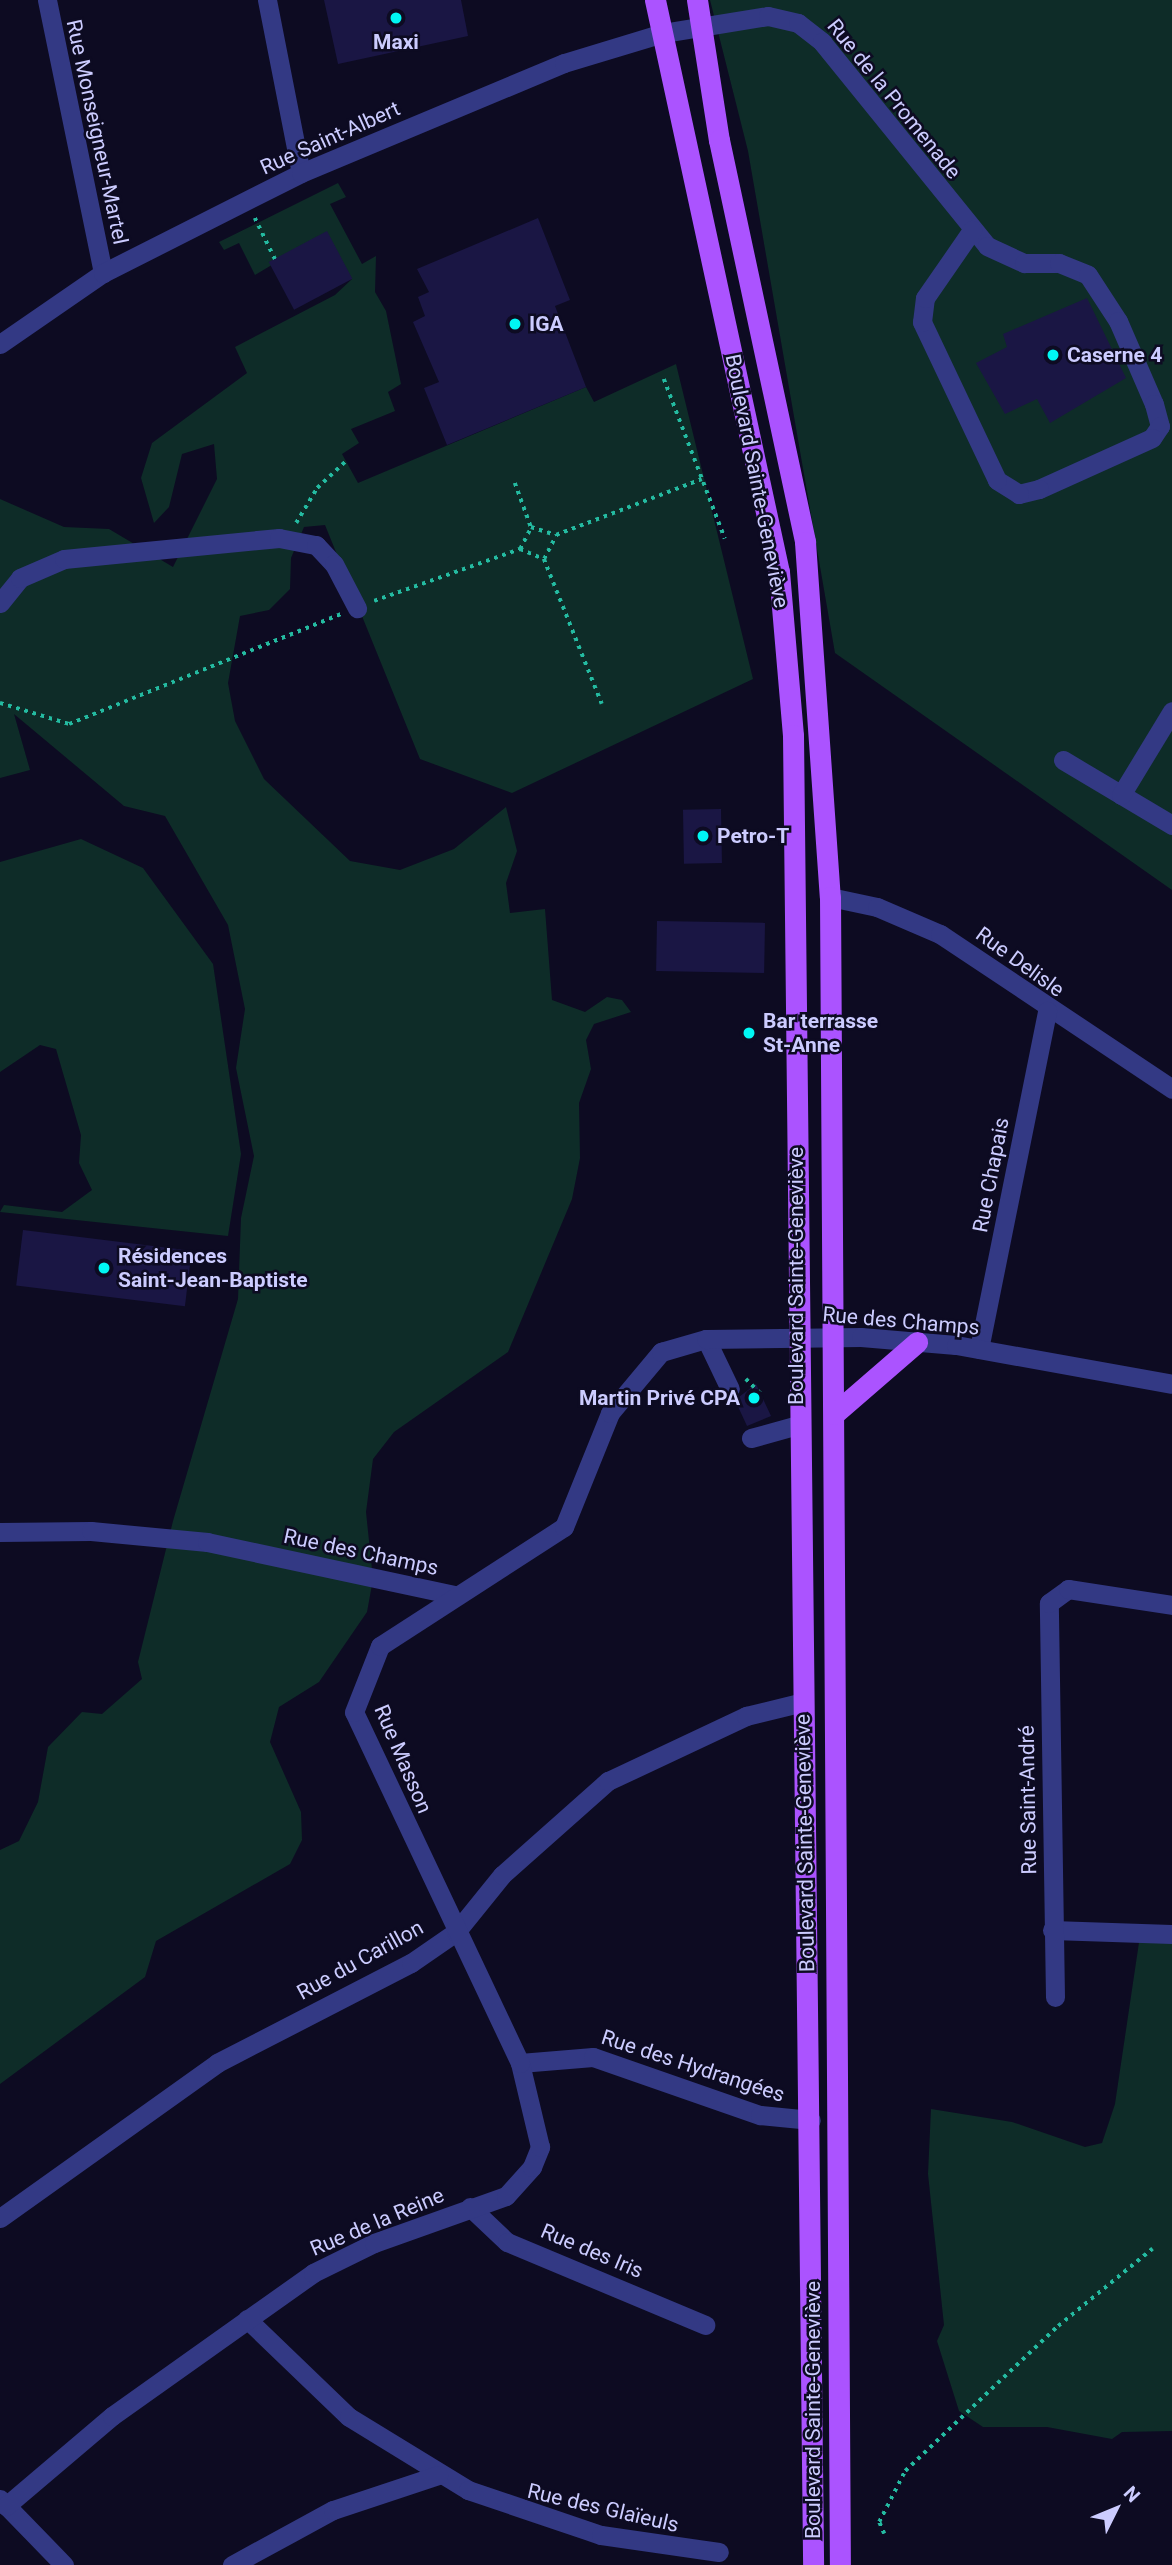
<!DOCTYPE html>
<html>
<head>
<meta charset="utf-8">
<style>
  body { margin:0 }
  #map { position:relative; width:1172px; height:2565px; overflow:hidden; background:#0d0b22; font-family:Roboto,sans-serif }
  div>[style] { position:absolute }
  .green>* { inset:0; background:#0e2c28 }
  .building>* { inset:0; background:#1a1644; transform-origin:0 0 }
  .path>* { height:3.5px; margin-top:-1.75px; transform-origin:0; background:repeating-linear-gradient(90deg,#24bba1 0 3.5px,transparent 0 8.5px) }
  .minor>* { height:19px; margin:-9.5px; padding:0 9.5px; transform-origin:9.5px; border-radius:9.5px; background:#333984 }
  .major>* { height:21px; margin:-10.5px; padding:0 10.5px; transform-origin:10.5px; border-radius:10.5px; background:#ab53ff }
  .dots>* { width:19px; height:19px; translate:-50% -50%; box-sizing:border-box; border:4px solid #0d0b22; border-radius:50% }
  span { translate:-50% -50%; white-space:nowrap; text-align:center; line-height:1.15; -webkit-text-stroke:5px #0d0b22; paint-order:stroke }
  .poi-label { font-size:21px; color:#ccf; font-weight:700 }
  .left { translate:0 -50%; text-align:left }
  .right { translate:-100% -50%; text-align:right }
  .street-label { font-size:21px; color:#ccf }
  .north { position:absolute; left:1081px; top:2474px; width:70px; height:70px; -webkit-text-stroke:5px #0d0b22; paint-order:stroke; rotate:47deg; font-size:19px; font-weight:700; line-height:28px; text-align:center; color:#ccf }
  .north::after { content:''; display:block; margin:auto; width:24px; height:32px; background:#ccf; clip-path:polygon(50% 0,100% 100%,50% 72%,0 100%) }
</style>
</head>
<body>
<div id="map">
  <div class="green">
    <div style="clip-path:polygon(710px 0,1172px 0,1172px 890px,835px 653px,748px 151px)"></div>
    <div style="clip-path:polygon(338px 183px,346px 197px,330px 204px,362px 264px,376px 256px,375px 292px,386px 311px,401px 384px,388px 392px,395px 411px,351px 429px,359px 443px,342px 454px,358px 483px,586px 387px,594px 402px,676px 364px,753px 679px,512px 793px,420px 759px,325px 525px,304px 527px,291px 558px,290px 589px,269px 610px,240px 616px,228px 683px,235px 721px,264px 779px,350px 861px,400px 870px,454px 849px,506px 807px,517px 851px,506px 883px,510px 913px,545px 909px,552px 1000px,585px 1012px,607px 997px,622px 1000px,631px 1012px,594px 1024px,586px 1040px,591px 1069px,579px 1103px,580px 1158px,572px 1199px,508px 1352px,394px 1432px,373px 1459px,366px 1512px,373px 1579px,367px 1612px,319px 1682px,279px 1707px,270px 1742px,301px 1812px,302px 1840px,290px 1864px,156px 1941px,145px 1977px,0 2084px,0 1850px,19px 1841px,38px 1802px,48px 1747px,82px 1712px,102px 1714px,142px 1679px,138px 1662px,173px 1521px,238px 1299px,241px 1218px,254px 1156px,236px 1068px,245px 1009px,228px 925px,165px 816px,124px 806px,14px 714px,30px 770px,0 778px,0 499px,64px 527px,109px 529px,173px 567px,217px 479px,214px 444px,182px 454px,169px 507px,154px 523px,141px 478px,152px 443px,247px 373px,235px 347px,335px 295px,352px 279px,327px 232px,255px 275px,239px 243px,224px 250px,219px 242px)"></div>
    <div style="clip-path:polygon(81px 839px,143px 868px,213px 964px,241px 1154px,228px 1236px,0 1212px,4px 1205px,62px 1212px,92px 1190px,79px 1163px,81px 1135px,56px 1049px,40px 1045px,0 1072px,0 862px)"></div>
    <div style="clip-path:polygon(1141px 1929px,1172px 1932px,1172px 2431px,1122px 2432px,1112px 2439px,1047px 2427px,983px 2427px,959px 2411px,937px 2341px,944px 2325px,928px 2174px,931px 2109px,1012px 2122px,1085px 2147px,1102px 2143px,1115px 2104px)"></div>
  </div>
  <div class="building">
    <div style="clip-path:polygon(324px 0,461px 0,468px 36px,338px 64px)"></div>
    <div style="clip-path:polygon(538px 218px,570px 300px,555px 306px,586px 387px,447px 445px,424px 388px,439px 382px,413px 322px,425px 316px,418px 297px,429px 292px,417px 269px)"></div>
    <div style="left:327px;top:231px;width:54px;height:66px;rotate:62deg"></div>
    <div style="clip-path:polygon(1087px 298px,1126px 378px,1050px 423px,1037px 399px,1005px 414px,976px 363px,1007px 347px,1003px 334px)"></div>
    <div style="left:721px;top:809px;width:54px;height:38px;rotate:89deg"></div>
    <div style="left:657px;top:921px;width:108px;height:50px;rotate:1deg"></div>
    <div style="left:23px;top:1230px;width:170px;height:56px;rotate:7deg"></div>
    <div style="clip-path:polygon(756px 1384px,771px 1416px,747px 1426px,735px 1400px)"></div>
  </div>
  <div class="path">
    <div style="left:255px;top:218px;width:46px;rotate:64deg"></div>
    <div style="left:664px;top:379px;width:171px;rotate:69.1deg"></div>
    <div style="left:515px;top:483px;width:47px;rotate:70deg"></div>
    <div style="left:296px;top:523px;width:41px;rotate:-59deg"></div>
    <div style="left:317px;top:488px;width:40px;rotate:-43deg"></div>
    <div style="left:520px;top:549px;width:25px;rotate:-63deg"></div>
    <div style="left:531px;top:527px;width:26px;rotate:18deg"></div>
    <div style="left:544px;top:559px;width:156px;rotate:68.2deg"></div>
    <div style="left:374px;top:601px;width:155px;rotate:-19.6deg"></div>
    <div style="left:520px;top:549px;width:26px;rotate:23deg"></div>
    <div style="left:544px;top:559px;width:27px;rotate:-63deg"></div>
    <div style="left:556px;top:535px;width:156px;rotate:-21deg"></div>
    <div style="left:0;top:703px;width:72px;rotate:16.9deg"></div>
    <div style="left:69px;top:724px;width:293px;rotate:-22deg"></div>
    <div style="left:746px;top:1379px;width:21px;rotate:45deg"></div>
    <div style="left:884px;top:2534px;width:13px;rotate:-113deg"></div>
    <div style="left:879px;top:2522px;width:57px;rotate:-63deg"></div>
    <div style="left:905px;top:2471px;width:211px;rotate:-43.5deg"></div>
    <div style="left:1058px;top:2326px;width:122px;rotate:-39.3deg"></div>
  </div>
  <div class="minor">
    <div style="left:47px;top:0;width:279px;rotate:78.4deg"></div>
    <div style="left:267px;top:0;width:176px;rotate:78.9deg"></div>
    <div style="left:0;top:344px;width:125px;rotate:-34.6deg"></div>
    <div style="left:103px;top:273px;width:222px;rotate:-26.8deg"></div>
    <div style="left:301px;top:173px;width:285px;rotate:-22.7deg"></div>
    <div style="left:564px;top:63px;width:103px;rotate:-16.9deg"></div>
    <div style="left:663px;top:33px;width:106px;rotate:-9.2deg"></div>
    <div style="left:768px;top:16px;width:31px;rotate:13deg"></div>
    <div style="left:798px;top:23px;width:31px;rotate:38deg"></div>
    <div style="left:822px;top:42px;width:262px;rotate:51deg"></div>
    <div style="left:987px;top:246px;width:41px;rotate:24.7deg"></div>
    <div style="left:1024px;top:263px;width:35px"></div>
    <div style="left:1059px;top:263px;width:31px;rotate:22deg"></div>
    <div style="left:1088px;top:275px;width:55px;rotate:56.9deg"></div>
    <div style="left:1118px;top:321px;width:90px;rotate:66.6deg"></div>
    <div style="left:1154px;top:404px;width:23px;rotate:75deg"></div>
    <div style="left:1160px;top:426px;width:14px;rotate:124deg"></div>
    <div style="left:1152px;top:438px;width:124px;rotate:155.7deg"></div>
    <div style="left:1039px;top:489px;width:21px;rotate:166deg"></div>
    <div style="left:1019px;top:494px;width:26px;rotate:-148deg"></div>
    <div style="left:997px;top:480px;width:175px;rotate:-115.4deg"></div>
    <div style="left:922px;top:322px;width:24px;rotate:-83deg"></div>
    <div style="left:925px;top:298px;width:83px;rotate:-55.3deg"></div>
    <div style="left:0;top:603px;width:32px;rotate:-51deg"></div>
    <div style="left:20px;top:578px;width:48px;rotate:-23.4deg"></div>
    <div style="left:64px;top:559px;width:216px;rotate:-5.6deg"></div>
    <div style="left:279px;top:538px;width:38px;rotate:11deg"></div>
    <div style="left:316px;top:545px;width:26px;rotate:47deg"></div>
    <div style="left:334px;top:564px;width:50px;rotate:62.4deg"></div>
    <div style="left:1063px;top:760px;width:127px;rotate:30.8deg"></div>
    <div style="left:1121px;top:795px;width:98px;rotate:-58.7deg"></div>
    <div style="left:830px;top:897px;width:48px;rotate:12deg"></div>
    <div style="left:877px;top:907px;width:69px;rotate:23.2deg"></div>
    <div style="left:940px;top:934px;width:279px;rotate:33.7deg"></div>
    <div style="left:706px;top:1339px;width:55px;rotate:64.4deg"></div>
    <div style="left:979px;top:1349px;width:345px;rotate:-78.6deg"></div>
    <div style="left:751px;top:1438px;width:49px;rotate:-15.5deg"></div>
    <div style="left:0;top:1532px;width:91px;rotate:-0.6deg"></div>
    <div style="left:91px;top:1531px;width:117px;rotate:5.4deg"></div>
    <div style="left:207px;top:1542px;width:253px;rotate:12.1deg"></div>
    <div style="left:1052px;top:1930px;width:120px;rotate:1.9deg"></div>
    <div style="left:1055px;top:1997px;width:394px;rotate:-90.9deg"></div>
    <div style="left:1049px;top:1603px;width:24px;rotate:-36deg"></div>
    <div style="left:1068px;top:1589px;width:105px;rotate:8.7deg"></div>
    <div style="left:520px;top:2063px;width:73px;rotate:-4.7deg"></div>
    <div style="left:593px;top:2057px;width:177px;rotate:19.2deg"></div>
    <div style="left:760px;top:2115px;width:51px;rotate:5.6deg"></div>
    <div style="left:470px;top:2207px;width:51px;rotate:43.4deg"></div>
    <div style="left:507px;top:2242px;width:215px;rotate:22.7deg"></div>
    <div style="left:0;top:2218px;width:267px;rotate:-35.5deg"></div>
    <div style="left:217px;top:2063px;width:218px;rotate:-27.3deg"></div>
    <div style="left:411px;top:1963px;width:55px;rotate:-34.6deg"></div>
    <div style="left:456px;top:1932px;width:73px;rotate:-51.1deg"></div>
    <div style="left:502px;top:1875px;width:142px;rotate:-41.6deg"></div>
    <div style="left:608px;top:1781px;width:153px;rotate:-25.2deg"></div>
    <div style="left:746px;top:1716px;width:59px;rotate:-13.8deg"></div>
    <div style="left:247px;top:2319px;width:141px;rotate:43.9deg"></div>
    <div style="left:349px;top:2417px;width:140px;rotate:31.5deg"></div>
    <div style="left:468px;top:2490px;width:140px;rotate:18.7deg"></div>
    <div style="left:601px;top:2535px;width:119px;rotate:8.2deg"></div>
    <div style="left:0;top:2499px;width:92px;rotate:45.9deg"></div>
    <div style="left:6px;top:2506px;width:139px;rotate:-40.3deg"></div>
    <div style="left:112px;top:2416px;width:247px;rotate:-35.4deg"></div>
    <div style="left:313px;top:2273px;width:68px;rotate:-26.2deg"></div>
    <div style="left:374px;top:2243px;width:140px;rotate:-19.6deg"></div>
    <div style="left:506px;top:2196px;width:39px;rotate:-48deg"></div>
    <div style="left:532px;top:2167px;width:22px;rotate:-68deg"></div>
    <div style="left:540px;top:2147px;width:86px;rotate:-103.4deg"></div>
    <div style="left:520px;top:2063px;width:388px;rotate:-115.3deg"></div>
    <div style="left:354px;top:1712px;width:71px;rotate:-68.5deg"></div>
    <div style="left:380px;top:1646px;width:219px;rotate:-32.9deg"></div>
    <div style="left:564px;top:1527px;width:123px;rotate:-68deg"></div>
    <div style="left:610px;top:1413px;width:80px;rotate:-50.1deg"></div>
    <div style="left:661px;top:1352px;width:47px;rotate:-16.1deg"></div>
    <div style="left:706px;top:1339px;width:155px;rotate:-0.7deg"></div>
    <div style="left:861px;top:1337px;width:95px;rotate:4.8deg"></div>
    <div style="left:956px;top:1345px;width:219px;rotate:10.2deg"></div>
    <div style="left:232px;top:2565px;width:115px;rotate:-28.6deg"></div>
    <div style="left:333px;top:2510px;width:111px;rotate:-18.4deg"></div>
  </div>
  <div class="major">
    <div style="left:655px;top:0;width:585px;rotate:77.77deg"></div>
    <div style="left:779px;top:572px;width:164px;rotate:85.1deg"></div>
    <div style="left:793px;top:735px;width:1830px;rotate:89.37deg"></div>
    <div style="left:697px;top:0;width:142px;rotate:81.1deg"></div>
    <div style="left:719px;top:140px;width:411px;rotate:77.9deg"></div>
    <div style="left:805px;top:542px;width:356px;rotate:86deg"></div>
    <div style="left:830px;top:897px;width:1668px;rotate:89.66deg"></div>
    <div style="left:834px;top:1414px;width:110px;rotate:-40.9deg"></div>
  </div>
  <div class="dots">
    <div style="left:396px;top:18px;background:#00f7f4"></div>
    <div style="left:515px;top:324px;background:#00f7f4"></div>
    <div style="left:1053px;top:355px;background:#00f7f4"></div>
    <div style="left:703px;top:836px;background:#00f7f4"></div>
    <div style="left:749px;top:1033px;background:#00f7f4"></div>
    <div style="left:104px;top:1268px;background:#00f7f4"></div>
    <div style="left:754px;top:1398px;background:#00f7f4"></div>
  </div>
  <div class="poi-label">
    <span style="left:396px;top:42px">Maxi</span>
    <span class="left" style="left:529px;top:324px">IGA</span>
    <span class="left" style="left:1067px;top:355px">Caserne 4</span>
    <span class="left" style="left:717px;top:836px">Petro-T</span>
    <span class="left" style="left:763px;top:1033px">Bar terrasse<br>St-Anne</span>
    <span class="left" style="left:118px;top:1268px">Résidences<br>Saint-Jean-Baptiste</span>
    <span class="right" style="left:740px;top:1398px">Martin Privé CPA</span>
  </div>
  <div class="street-label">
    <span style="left:894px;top:99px;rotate:51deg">Rue de la Promenade</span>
    <span style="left:97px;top:132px;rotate:78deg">Rue Monseigneur-Martel</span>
    <span style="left:330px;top:138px;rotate:-24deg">Rue Saint-Albert</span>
    <span style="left:757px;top:481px;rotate:79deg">Boulevard Sainte-Geneviève</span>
    <span style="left:1020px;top:962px;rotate:36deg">Rue Delisle</span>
    <span style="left:991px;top:1175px;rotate:-79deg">Rue Chapais</span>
    <span style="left:796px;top:1276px;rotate:-90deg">Boulevard Sainte-Geneviève</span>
    <span style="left:901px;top:1321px;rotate:5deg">Rue des Champs</span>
    <span style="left:361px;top:1552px;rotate:12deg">Rue des Champs</span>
    <span style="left:403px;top:1759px;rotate:67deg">Rue Masson</span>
    <span style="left:1028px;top:1800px;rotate:-91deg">Rue Saint-André</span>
    <span style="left:805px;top:1843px;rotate:-91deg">Boulevard Sainte-Geneviève</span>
    <span style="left:360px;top:1960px;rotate:-29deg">Rue du Carillon</span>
    <span style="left:693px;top:2066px;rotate:18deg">Rue des Hydrangées</span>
    <span style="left:377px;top:2222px;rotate:-23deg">Rue de la Reine</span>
    <span style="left:592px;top:2251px;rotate:23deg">Rue des Iris</span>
    <span style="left:813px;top:2410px;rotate:-90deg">Boulevard Sainte-Geneviève</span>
    <span style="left:603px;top:2508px;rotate:13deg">Rue des Glaïeuls</span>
  </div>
  <div class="north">N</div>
</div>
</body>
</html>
